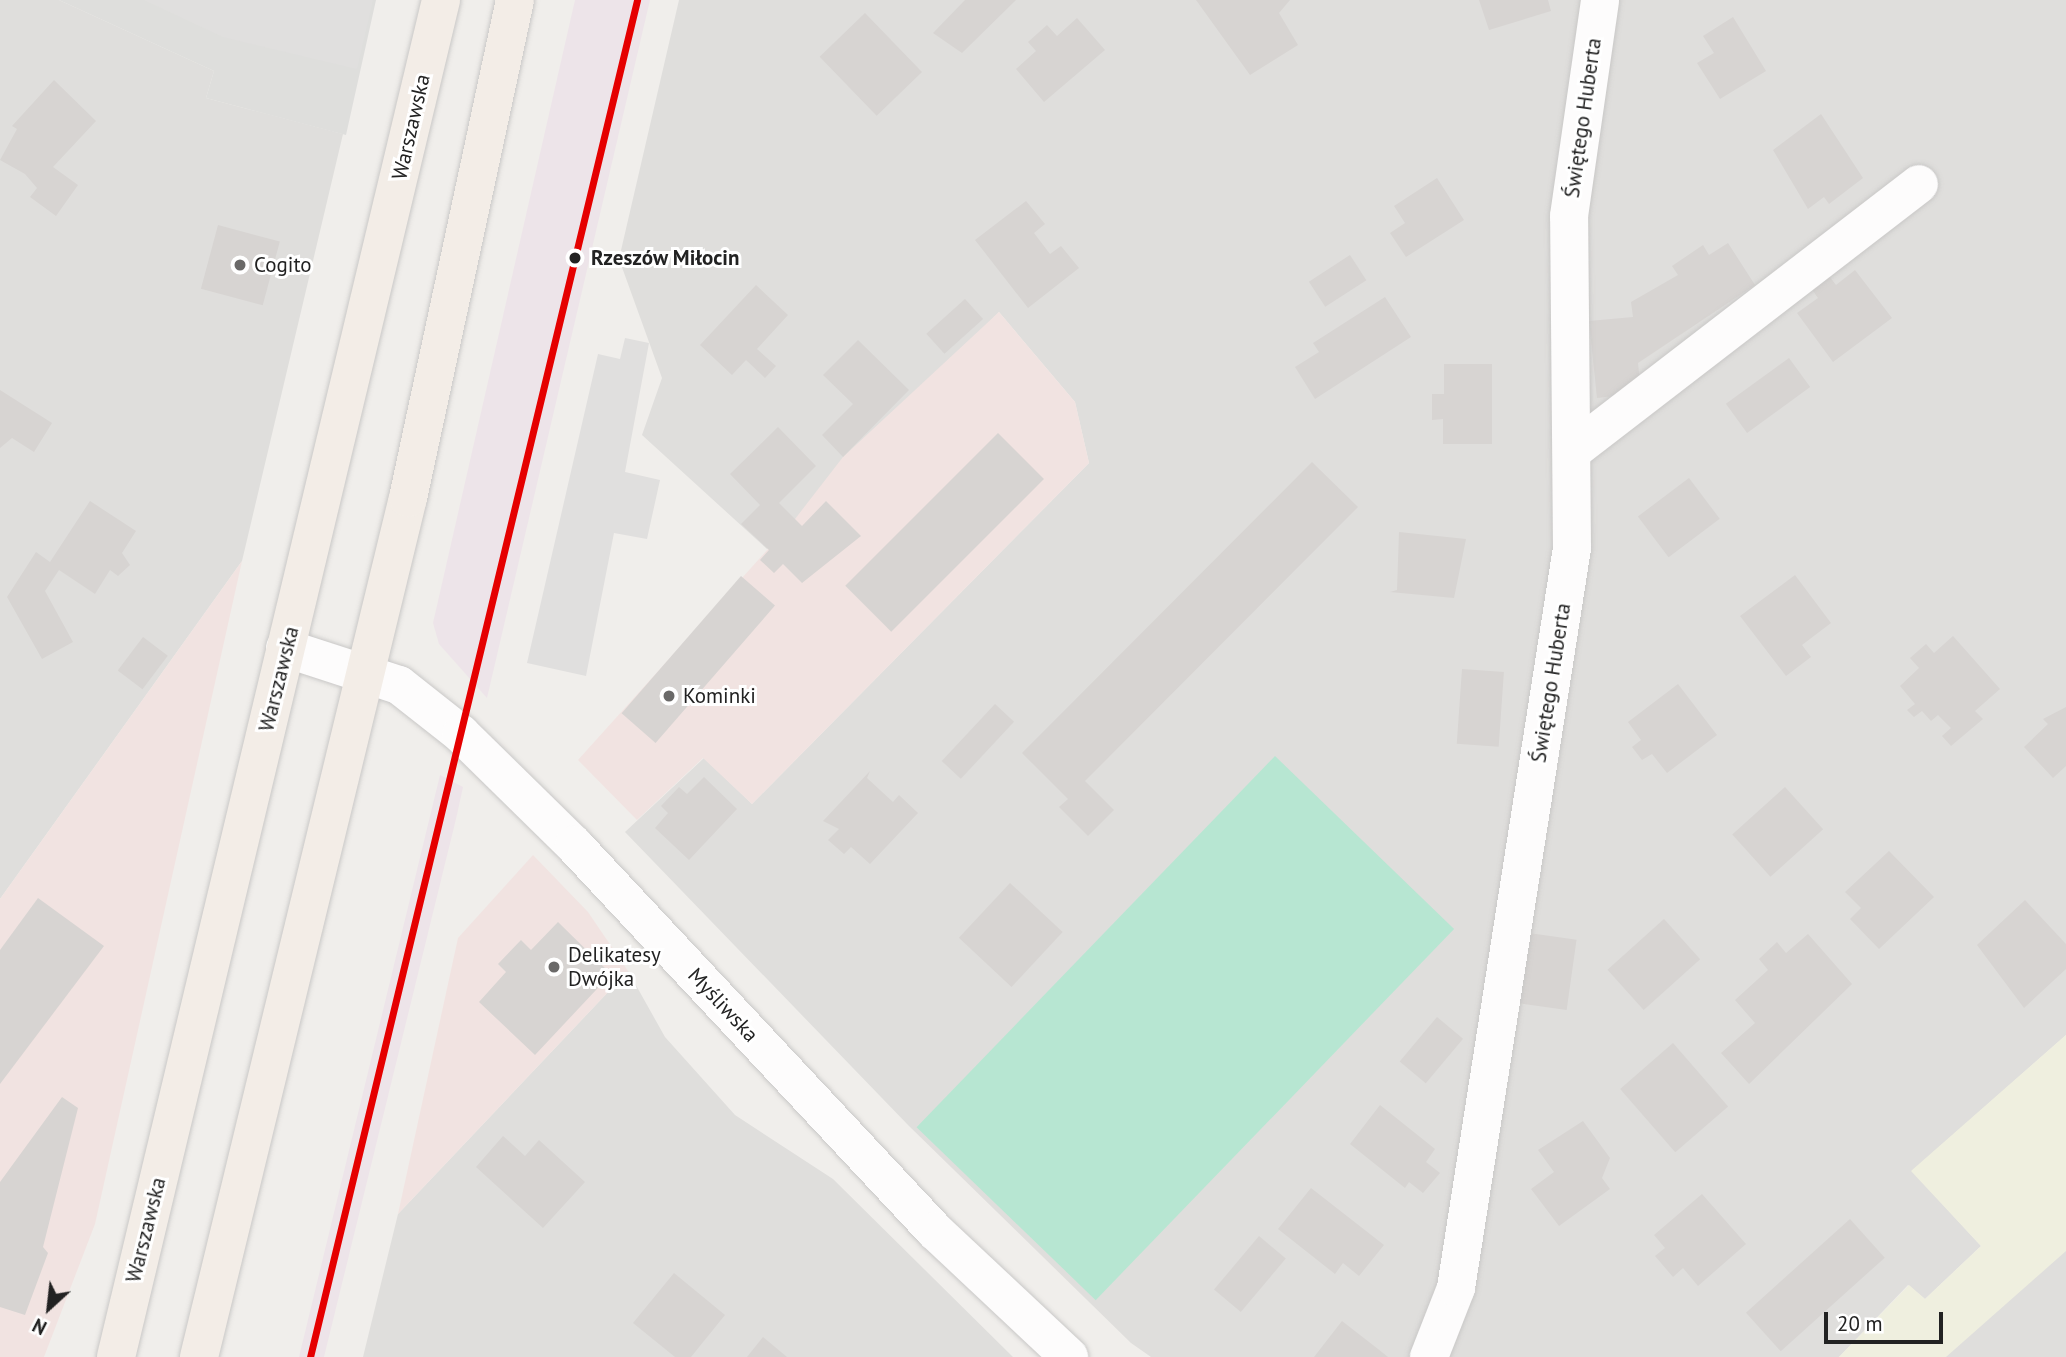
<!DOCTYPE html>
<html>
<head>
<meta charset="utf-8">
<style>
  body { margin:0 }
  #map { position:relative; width:2066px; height:1357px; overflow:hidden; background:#f0eeeb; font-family:"PT Sans",sans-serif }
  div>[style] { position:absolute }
  .residential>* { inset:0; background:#dfdedc }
  .commercial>* { inset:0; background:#f1e3e1 }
  .industrial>* { inset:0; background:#ede4e9 }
  .religious>* { inset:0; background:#dededc }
  .farmland>* { inset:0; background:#efefdf }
  .pitch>* { inset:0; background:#b7e6d2; transform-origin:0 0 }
  .parking>* { inset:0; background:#e0dfde }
  .building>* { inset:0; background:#d7d4d2; transform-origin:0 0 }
  .roads { filter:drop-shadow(0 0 2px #c9c8c7) drop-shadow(0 0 2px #c9c8c7) }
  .minor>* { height:38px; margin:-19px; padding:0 19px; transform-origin:19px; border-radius:19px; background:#fdfcfc }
  .major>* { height:38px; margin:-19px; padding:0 19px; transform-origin:19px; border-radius:19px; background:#f3ede7 }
  .rail-1>* { height:7px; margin:-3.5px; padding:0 3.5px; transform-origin:3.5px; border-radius:3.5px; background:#e50000 }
  .dots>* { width:19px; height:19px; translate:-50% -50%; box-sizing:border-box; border:4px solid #fff; border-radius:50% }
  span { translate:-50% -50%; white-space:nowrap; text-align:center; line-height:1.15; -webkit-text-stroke:6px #fff; paint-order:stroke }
  .street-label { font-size:21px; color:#222 }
  .stop-label { font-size:21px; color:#222; font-weight:700 }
  .left { translate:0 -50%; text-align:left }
  .poi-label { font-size:21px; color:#222 }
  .north { position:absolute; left:14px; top:1273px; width:70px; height:70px; -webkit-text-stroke:5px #fff; paint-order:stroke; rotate:207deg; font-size:19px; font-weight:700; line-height:28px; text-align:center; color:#222 }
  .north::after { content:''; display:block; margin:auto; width:24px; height:32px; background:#222; clip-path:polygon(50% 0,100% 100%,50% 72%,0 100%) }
  .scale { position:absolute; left:1824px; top:1312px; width:119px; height:32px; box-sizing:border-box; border:4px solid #222; border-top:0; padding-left:9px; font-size:21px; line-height:24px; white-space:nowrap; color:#222; -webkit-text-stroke:5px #fff; paint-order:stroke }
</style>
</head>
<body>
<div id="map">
  <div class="residential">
    <div style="clip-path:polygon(0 0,59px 0,214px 71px,206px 98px,343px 134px,242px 561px,0 899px)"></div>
    <div style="clip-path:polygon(679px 0,2066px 0,2066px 1035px,1912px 1171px,1981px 1246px,1925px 1299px,1908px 1285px,1839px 1357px,1151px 1357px,1131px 1343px,909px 1126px,625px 832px,704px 758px,752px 804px,1089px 463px,1075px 402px,999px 312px,767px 549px,642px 435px,662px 378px,619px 259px)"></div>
    <div style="clip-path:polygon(628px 971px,665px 1037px,735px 1115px,833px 1179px,1013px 1357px,363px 1357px,398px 1214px)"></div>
    <div style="clip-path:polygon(2066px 1250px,2066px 1357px,1943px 1357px)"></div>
  </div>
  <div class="commercial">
    <div style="clip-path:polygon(999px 312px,1075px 402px,1089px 463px,752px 804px,703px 758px,637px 820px,578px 760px,795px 519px,843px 457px)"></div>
    <div style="clip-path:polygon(242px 561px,95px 1224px,44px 1357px,0 1357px,0 899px)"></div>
    <div style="clip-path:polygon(533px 855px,588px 912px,628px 971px,398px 1214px,458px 938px)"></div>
  </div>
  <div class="industrial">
    <div style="clip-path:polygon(575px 0,650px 0,487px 698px,439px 644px,433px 623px)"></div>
    <div style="clip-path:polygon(440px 775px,463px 787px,456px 819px,324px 1357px,299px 1357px)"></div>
  </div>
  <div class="religious">
    <div style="clip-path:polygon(59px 0,376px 0,346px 135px,206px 98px,214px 71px)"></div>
  </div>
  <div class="farmland">
    <div style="clip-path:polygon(2066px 1035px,2066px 1251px,1946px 1357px,1839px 1357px,1909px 1285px,1925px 1299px,1981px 1246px,1911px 1171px)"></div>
  </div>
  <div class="pitch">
    <div style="left:1275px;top:756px;width:249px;height:516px;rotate:44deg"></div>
  </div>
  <div class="parking">
    <div style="clip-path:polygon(144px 0,373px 0,357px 69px,223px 37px)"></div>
    <div style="clip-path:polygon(625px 338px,649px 343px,625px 472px,660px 480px,647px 539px,614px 533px,586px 676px,527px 663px,598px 354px,620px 359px)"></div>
  </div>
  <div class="building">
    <div style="clip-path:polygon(965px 0,1016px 0,962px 53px,933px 33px)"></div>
    <div style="clip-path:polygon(1196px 0,1290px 0,1279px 13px,1298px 45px,1250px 75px)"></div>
    <div style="clip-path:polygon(1479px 0,1548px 0,1551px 11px,1489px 30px)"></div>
    <div style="left:865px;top:13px;width:82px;height:63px;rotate:46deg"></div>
    <div style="clip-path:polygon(1733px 17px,1766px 71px,1720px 99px,1697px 63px,1714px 53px,1703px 36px)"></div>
    <div style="clip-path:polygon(1077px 18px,1105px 50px,1044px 102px,1016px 69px,1036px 51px,1028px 42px,1047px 25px,1057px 36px)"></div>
    <div style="clip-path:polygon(54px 80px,96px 121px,53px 167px,78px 185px,56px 216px,30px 197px,37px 188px,25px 174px,0 160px,17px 129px,12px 126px)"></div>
    <div style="clip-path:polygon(1821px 114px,1863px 178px,1829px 204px,1824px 197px,1808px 209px,1773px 150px)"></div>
    <div style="clip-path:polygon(1437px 178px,1464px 220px,1406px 257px,1390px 233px,1405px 223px,1394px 206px)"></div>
    <div style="clip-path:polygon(1026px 201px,1045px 224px,1034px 233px,1050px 254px,1061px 246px,1079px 268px,1028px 308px,975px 240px)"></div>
    <div style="left:218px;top:225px;width:64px;height:66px;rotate:15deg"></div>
    <div style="clip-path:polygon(1728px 243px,1755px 285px,1638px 363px,1641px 393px,1597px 398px,1589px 321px,1633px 317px,1631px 302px,1678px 275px,1672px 266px,1703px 245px,1709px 255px)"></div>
    <div style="left:1350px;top:255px;width:30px;height:49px;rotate:57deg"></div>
    <div style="clip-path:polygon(1855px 270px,1892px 318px,1833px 362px,1797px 313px,1818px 298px,1810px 287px,1827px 273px,1836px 285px)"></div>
    <div style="clip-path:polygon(756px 285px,788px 315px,757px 349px,776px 366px,765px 378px,746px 360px,732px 375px,700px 345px)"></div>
    <div style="clip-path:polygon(1385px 297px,1411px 337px,1315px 399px,1295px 367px,1319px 352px,1313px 343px)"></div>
    <div style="left:965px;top:299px;width:27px;height:52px;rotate:48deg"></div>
    <div style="clip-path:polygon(858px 340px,909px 390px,843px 457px,822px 435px,853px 404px,823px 375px)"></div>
    <div style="left:1789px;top:358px;width:36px;height:78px;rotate:54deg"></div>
    <div style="clip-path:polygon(1444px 364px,1492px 364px,1492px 444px,1443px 444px,1443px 419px,1432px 420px,1432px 394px,1444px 394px)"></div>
    <div style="clip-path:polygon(0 390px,52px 423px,34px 452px,12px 438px,0 448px)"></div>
    <div style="clip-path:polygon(778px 427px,816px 466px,779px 503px,802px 526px,826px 501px,861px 536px,802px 583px,783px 564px,774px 573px,760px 560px,769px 550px,741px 524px,760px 505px,730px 474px)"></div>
    <div style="left:998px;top:433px;width:65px;height:216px;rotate:45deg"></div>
    <div style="clip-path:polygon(1312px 462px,1358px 507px,1085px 781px,1114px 810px,1088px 836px,1059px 807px,1068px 799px,1022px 753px)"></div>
    <div style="left:1689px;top:478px;width:51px;height:64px;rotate:53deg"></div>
    <div style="clip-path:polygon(90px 501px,136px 531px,122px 553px,130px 565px,118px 576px,110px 570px,95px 594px,59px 570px,45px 591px,73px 642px,42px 659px,7px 597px,36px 552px,50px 562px)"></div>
    <div style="clip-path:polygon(1399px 532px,1466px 539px,1454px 598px,1390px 592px,1397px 590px)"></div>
    <div style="clip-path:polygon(1795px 575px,1831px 623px,1802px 645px,1811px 657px,1786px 676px,1740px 616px)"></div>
    <div style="left:741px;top:576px;width:45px;height:182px;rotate:41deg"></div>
    <div style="clip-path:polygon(1953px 636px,2000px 689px,1975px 711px,1983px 719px,1951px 746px,1942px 736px,1951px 728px,1938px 715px,1931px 721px,1922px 711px,1914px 717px,1907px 710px,1915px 704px,1900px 686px,1919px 668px,1910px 658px,1926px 644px,1934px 653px)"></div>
    <div style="left:143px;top:637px;width:31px;height:42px;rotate:37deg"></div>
    <div style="left:1462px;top:669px;width:42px;height:75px;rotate:4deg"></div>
    <div style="clip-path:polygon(1678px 684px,1717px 735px,1667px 773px,1652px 754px,1642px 760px,1632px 747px,1641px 740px,1628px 722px)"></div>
    <div style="left:995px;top:704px;width:26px;height:78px;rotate:43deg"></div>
    <div style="clip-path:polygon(2066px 707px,2066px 766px,2053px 778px,2024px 747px,2048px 724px,2043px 719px)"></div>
    <div style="clip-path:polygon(870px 771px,867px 778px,893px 802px,899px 795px,918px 813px,870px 864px,851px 847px,844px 854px,828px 840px,839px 829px,823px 821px)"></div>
    <div style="clip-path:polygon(704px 777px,737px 809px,689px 860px,655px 828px,668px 813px,661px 806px,679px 787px,687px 794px)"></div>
    <div style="left:1785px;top:787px;width:57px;height:71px;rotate:48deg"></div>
    <div style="clip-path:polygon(1889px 851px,1934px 897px,1879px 949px,1850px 919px,1861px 908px,1845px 892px)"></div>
    <div style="left:1010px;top:883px;width:72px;height:75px;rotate:43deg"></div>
    <div style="clip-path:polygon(38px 898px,104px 946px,0 1084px,0 950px)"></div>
    <div style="clip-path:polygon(2025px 900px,2066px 944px,2066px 969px,2024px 1008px,1977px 945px)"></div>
    <div style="left:1664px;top:919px;width:54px;height:76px;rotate:48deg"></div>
    <div style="clip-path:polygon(558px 922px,611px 974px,535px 1055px,479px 1002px,506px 972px,498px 964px,521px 940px,531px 950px)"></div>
    <div style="left:1529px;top:933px;width:48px;height:71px;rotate:8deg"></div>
    <div style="clip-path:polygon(1808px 934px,1852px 984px,1749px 1084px,1721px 1053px,1755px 1023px,1735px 1000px,1768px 970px,1759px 959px,1777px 942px,1786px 953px)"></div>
    <div style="left:1437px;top:1017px;width:34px;height:58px;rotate:40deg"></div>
    <div style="left:1673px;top:1043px;width:84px;height:70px;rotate:49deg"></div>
    <div style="clip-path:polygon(62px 1097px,78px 1108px,43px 1247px,48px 1253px,25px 1315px,0 1307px,0 1182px)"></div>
    <div style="clip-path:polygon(1380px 1105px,1435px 1149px,1426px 1162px,1440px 1173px,1423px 1193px,1409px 1182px,1405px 1188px,1350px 1144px)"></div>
    <div style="clip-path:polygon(1583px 1121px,1610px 1158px,1602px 1178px,1610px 1189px,1559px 1226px,1531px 1189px,1554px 1172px,1538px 1150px)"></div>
    <div style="clip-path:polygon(503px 1136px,525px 1156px,539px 1140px,585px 1182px,543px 1228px,476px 1167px)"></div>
    <div style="clip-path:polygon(1311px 1188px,1384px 1245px,1359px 1276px,1343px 1263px,1335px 1274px,1278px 1229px)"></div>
    <div style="clip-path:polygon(1702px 1194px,1746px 1244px,1698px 1286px,1683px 1268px,1673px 1277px,1655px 1256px,1665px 1248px,1654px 1235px)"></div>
    <div style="left:1850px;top:1219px;width:52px;height:140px;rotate:48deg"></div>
    <div style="left:1259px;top:1236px;width:35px;height:70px;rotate:40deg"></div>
    <div style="clip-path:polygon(674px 1273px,725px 1315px,691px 1357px,675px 1357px,633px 1323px)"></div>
    <div style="clip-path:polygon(1342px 1321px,1378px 1349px,1388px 1357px,1314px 1357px)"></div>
    <div style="clip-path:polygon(763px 1337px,787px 1357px,747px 1357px)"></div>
  </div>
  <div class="roads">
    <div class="minor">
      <div style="left:1575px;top:449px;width:434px;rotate:-37.6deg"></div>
      <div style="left:285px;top:648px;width:120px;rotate:18deg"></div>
      <div style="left:399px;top:685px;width:79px;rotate:38.3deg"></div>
      <div style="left:461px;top:734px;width:158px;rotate:44.5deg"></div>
      <div style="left:574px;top:845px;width:529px;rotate:46.92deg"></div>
      <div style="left:935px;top:1231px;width:184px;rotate:43.2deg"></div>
      <div style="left:1429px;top:1357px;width:74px;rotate:-68.6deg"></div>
      <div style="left:1456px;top:1288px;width:749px;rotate:-81.09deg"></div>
      <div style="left:1572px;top:548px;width:332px;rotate:-90.5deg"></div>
      <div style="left:1569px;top:216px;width:218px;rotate:-81.8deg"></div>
    </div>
    <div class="major">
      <div style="left:116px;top:1357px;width:1395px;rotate:-76.53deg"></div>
      <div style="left:199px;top:1357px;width:884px;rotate:-76.33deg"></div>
      <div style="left:408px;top:498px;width:509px;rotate:-77.87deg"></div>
    </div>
  </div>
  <div class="rail-1">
    <div style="left:310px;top:1357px;width:1396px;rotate:-76.45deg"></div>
  </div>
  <div class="dots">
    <div style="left:575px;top:258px;background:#222"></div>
    <div style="left:240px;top:265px;background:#6a6968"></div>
    <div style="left:669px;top:696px;background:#6a6968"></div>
    <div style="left:554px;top:967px;background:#6a6968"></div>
  </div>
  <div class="street-label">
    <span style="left:1583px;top:118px;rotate:-82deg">Świętego Huberta</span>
    <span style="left:411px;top:127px;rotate:-77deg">Warszawska</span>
    <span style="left:279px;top:679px;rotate:-76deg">Warszawska</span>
    <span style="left:1551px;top:683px;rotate:-81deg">Świętego Huberta</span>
    <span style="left:723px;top:1005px;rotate:47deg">Myśliwska</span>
    <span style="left:146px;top:1230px;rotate:-76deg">Warszawska</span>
  </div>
  <div class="stop-label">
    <span class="left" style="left:591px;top:258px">Rzeszów Miłocin</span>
  </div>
  <div class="poi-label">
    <span class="left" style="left:254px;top:265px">Cogito</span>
    <span class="left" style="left:683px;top:696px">Kominki</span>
    <span class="left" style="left:568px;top:967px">Delikatesy<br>Dwójka</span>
  </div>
  <div class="north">N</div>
  <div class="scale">20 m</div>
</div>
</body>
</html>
